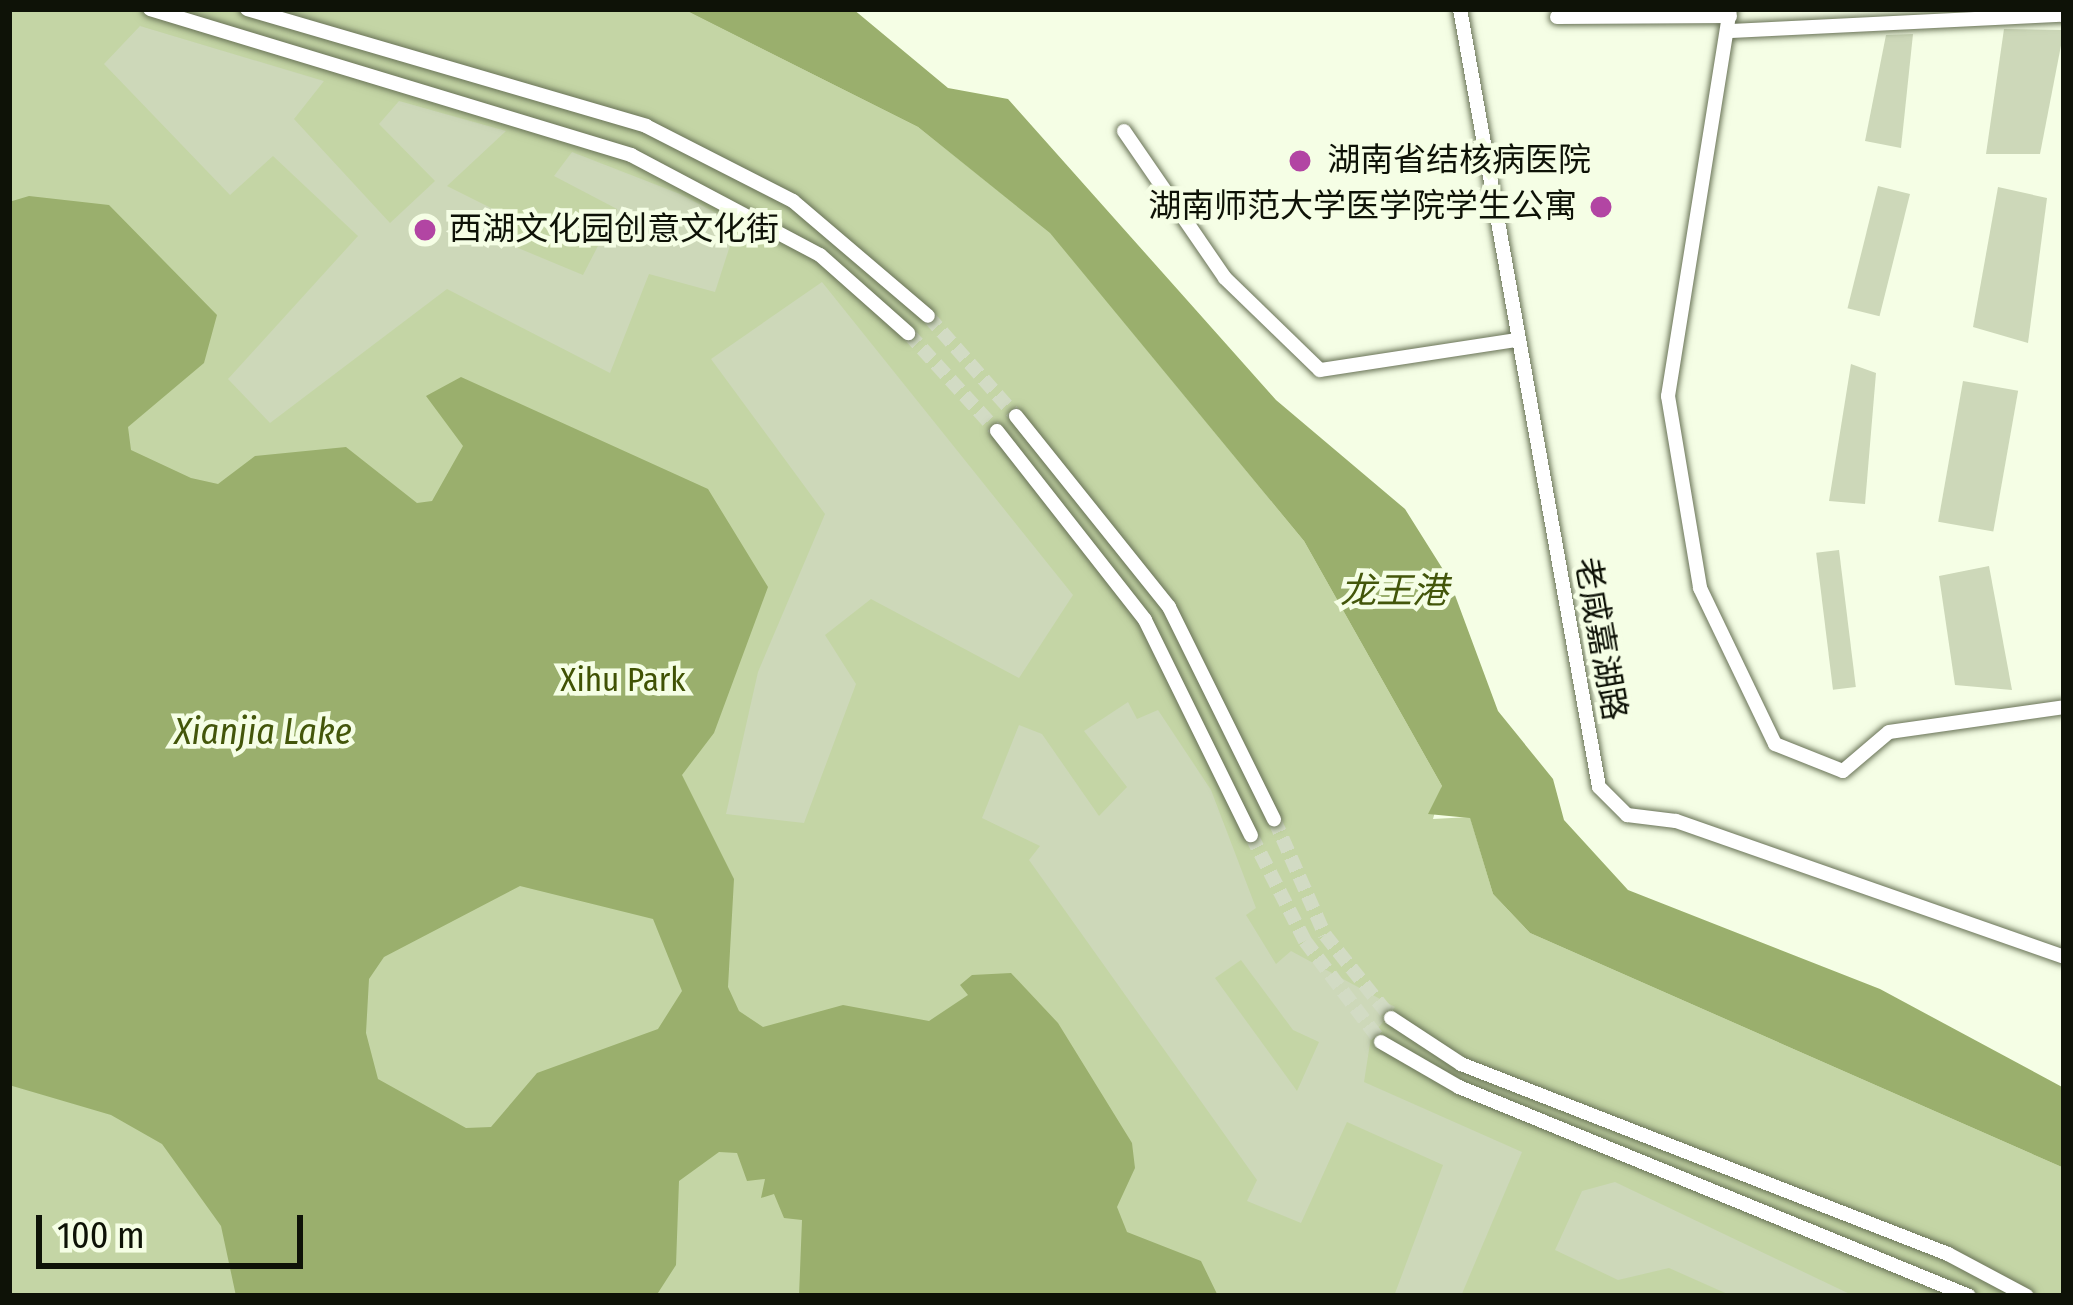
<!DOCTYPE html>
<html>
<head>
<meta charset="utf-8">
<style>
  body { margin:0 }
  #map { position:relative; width:2073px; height:1305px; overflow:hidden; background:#f5fee5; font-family:"Fira Sans Condensed","Noto Sans SC",sans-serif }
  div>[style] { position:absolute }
  .green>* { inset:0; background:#c4d5a5 }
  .water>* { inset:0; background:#9aaf6d }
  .building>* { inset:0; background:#cdd8b9; transform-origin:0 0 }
  .minor-tunnel>* { height:14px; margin-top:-7px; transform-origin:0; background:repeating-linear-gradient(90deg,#d2dbc4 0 14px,transparent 0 21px) }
  .roads { filter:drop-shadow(0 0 3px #687256) drop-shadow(0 0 3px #687256) }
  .minor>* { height:14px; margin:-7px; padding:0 7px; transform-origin:7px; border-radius:7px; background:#fff }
  .dots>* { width:33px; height:33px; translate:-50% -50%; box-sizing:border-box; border:6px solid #f5fee5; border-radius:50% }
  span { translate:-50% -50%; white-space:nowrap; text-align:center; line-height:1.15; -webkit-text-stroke:9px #f5fee5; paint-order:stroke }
  .poi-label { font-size:33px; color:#0e1207 }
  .left { translate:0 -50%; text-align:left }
  .right { translate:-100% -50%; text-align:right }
  .street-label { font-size:33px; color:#0e1207 }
  .park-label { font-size:33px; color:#405204 }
  .water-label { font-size:36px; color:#43560a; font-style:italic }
  .frame { position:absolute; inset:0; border:12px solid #0e1207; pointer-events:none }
  .scale { position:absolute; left:36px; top:1215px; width:267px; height:54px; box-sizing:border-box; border:6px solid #0e1207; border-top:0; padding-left:15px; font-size:36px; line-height:42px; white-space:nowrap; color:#0e1207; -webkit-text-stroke:9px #f5fee5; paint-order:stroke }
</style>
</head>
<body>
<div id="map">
  <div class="green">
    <div style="clip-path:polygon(9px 9px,683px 9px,918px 127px,1050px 232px,1304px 541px,1442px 786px,1433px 819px,1470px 817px,1493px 894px,1530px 933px,2064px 1168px,2064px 1296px,9px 1296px)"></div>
  </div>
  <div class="water">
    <div style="clip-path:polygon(683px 9px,853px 9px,948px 88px,1008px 99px,1276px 400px,1405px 509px,1449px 579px,1498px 711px,1553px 779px,1564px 820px,1628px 890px,1880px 989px,2064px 1088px,2064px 1168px,1530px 933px,1493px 894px,1470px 818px,1428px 814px,1442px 786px,1304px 541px,1050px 233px,918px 127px)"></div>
    <div style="clip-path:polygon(evenodd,29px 196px,109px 205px,217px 315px,204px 363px,128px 427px,131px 450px,191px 478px,218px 484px,255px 456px,346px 447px,417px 503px,432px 501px,463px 446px,426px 396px,461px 377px,708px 489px,768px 587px,714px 733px,682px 775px,734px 879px,728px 987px,739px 1011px,763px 1027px,843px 1005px,929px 1021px,968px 995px,960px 985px,972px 975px,1011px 973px,1058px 1023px,1132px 1143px,1135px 1168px,1117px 1207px,1127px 1232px,1201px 1261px,1218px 1296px,799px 1296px,802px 1220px,784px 1218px,774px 1194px,761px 1198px,765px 1179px,747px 1181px,737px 1153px,719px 1152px,679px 1181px,676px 1265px,656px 1296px,236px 1296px,221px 1226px,162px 1144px,111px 1115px,9px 1085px,9px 202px,29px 196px,520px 886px,653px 919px,682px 991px,658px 1029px,537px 1073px,491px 1127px,466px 1128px,378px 1079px,366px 1033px,369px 979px,384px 957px,520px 886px)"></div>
  </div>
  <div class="building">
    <div style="clip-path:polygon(140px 26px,324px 81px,294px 119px,390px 223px,435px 181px,379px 124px,399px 101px,506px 131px,447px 186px,509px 217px,494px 238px,583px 275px,617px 209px,554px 176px,572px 152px,680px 194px,737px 224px,715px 292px,649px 274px,610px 373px,447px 289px,270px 423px,228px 379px,358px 236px,273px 156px,230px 195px,104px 64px)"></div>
    <div style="clip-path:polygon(2004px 29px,2064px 30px,2040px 154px,1986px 154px)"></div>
    <div style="clip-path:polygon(1913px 34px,1901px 148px,1865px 141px,1886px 35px)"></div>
    <div style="left:1878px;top:186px;width:33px;height:126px;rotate:14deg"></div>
    <div style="clip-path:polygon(1998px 187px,2047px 198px,2028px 343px,1973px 327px)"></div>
    <div style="clip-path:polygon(822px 282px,1073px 595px,1019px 678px,871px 599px,825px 635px,856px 684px,804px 823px,726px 814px,758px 672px,825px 514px,711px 359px)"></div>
    <div style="clip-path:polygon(1851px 364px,1876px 373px,1865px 504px,1829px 501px)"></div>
    <div style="left:1963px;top:381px;width:56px;height:143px;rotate:10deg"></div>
    <div style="left:1839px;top:550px;width:138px;height:23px;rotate:83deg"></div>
    <div style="clip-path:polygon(1989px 566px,2012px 690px,1955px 685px,1939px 576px)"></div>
    <div style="clip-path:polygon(evenodd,1128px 702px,1137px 719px,1158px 710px,1211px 790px,1256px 908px,1246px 915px,1276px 964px,1291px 951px,1395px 1007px,1371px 1037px,1364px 1082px,1522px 1152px,1461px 1296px,1394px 1296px,1443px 1165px,1347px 1122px,1301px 1223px,1247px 1201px,1257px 1180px,1029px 860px,1040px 846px,982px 818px,1019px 725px,1042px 734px,1099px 816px,1127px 787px,1084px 731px,1128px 702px,1241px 960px,1293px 1030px,1319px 1042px,1297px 1091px,1215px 978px,1241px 960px)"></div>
    <div style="clip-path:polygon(1615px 1182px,1854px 1296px,1732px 1296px,1669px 1268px,1618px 1280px,1555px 1250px,1582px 1191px)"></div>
  </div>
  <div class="minor-tunnel">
    <div style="left:928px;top:316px;width:133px;rotate:48.7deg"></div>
    <div style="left:908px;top:333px;width:132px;rotate:47.8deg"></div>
    <div style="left:1274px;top:819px;width:127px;rotate:66.3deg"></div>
    <div style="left:1325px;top:935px;width:106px;rotate:51.5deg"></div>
    <div style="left:1251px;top:835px;width:119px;rotate:63deg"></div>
    <div style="left:1305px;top:941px;width:126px;rotate:53deg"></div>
  </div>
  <div class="roads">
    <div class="minor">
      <div style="left:150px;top:9px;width:503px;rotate:16.88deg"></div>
      <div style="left:631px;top:155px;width:214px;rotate:27.9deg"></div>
      <div style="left:820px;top:255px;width:118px;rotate:41.6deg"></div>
      <div style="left:247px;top:9px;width:416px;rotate:16.3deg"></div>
      <div style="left:646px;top:126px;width:165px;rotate:27deg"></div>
      <div style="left:793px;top:201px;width:177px;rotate:40.4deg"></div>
      <div style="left:1460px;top:9px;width:790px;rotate:79.87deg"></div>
      <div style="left:1599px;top:787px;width:40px;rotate:45deg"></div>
      <div style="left:1627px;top:815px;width:49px;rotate:7deg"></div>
      <div style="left:1676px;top:821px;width:411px;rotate:19.3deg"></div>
      <div style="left:1730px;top:9px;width:392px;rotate:99.1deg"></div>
      <div style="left:1668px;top:396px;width:195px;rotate:80.5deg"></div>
      <div style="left:1700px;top:588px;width:173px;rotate:64.3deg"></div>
      <div style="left:1775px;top:744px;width:73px;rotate:21.7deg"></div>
      <div style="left:1843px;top:771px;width:60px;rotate:-40.3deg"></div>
      <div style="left:1889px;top:732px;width:177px;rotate:-8.1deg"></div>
      <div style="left:1557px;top:17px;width:173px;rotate:-0.3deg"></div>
      <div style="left:1731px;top:31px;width:333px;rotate:-2.8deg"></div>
      <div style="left:1124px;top:131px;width:178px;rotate:55.5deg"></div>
      <div style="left:1225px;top:278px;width:132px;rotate:44.1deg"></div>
      <div style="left:1320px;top:370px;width:199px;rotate:-8.7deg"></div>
      <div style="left:1016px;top:416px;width:245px;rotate:51.3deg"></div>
      <div style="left:1169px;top:607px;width:237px;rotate:63.7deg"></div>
      <div style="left:997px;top:431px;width:240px;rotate:51.9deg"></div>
      <div style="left:1145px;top:620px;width:240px;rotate:63.8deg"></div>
      <div style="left:1391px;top:1018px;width:84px;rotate:33.3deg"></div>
      <div style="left:1461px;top:1064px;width:523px;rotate:21.31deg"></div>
      <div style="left:1948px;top:1254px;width:89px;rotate:28deg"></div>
      <div style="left:1381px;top:1042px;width:90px;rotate:30deg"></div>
      <div style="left:1459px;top:1087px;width:551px;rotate:22.28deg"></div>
    </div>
  </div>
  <div class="dots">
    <div style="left:1300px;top:161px;background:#b245a3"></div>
    <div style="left:1601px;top:207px;background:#b245a3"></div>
    <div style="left:425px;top:230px;background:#b245a3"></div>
  </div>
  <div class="poi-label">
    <span class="left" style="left:1327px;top:161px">湖南省结核病医院</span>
    <span class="right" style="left:1577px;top:207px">湖南师范大学医学院学生公寓</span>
    <span class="left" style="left:449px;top:230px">西湖文化园创意文化街</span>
  </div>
  <div class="street-label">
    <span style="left:1600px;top:639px;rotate:80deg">老咸嘉湖路</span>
  </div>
  <div class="park-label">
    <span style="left:623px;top:681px">Xihu Park</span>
  </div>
  <div class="water-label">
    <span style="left:1394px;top:592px">龙王港</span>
    <span style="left:263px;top:733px">Xianjia Lake</span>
  </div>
  <div class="frame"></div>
  <div class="scale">100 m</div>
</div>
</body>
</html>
